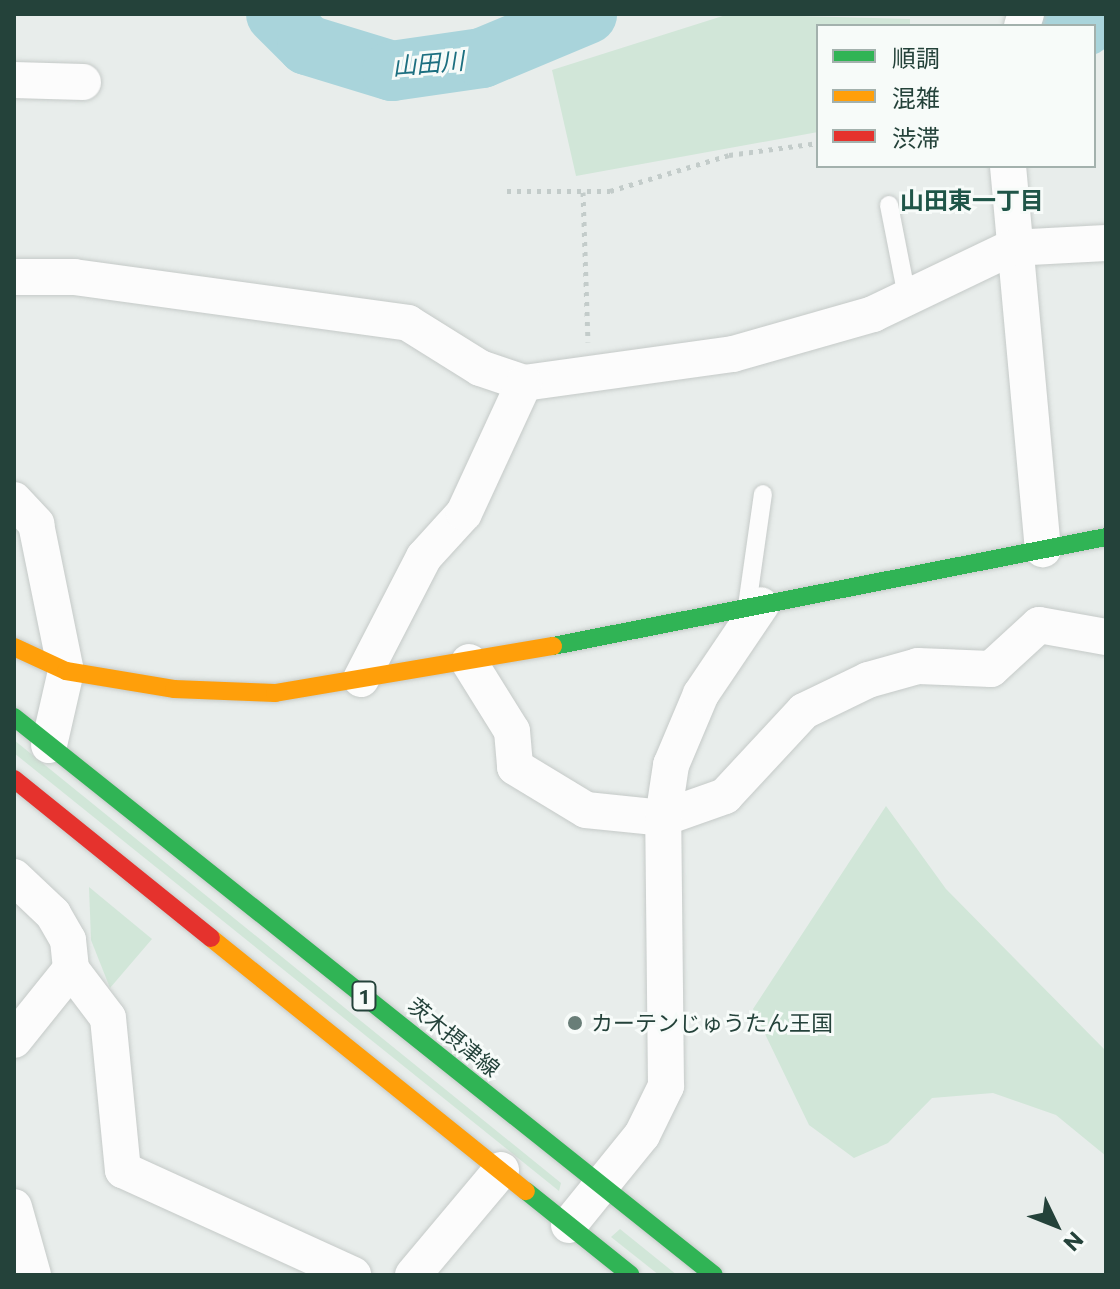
<!DOCTYPE html>
<html>
<head>
<meta charset="utf-8">
<style>
  body { margin:0 }
  #map { position:relative; width:1120px; height:1289px; overflow:hidden; background:#e8edeb; font-family:Commissioner,"Noto Sans JP",sans-serif }
  div>[style] { position:absolute }
  .green>* { inset:0; background:#d1e6d8 }
  .river>* { height:60px; margin:-30px; padding:0 30px; transform-origin:30px; border-radius:30px; background:#a9d4db }
  .path>* { height:5px; margin-top:-2.5px; transform-origin:0; background:repeating-linear-gradient(90deg,#c3ccca 0 4px,transparent 0 10px) }
  .roads { filter:drop-shadow(0 0 2px #c5cac8) drop-shadow(0 0 2px #c5cac8) }
  .lane>* { height:18px; margin:-9px; padding:0 9px; transform-origin:9px; border-radius:9px; background:#fcfcfc }
  .street>* { height:36px; margin:-18px; padding:0 18px; transform-origin:18px; border-radius:18px; background:#fcfcfc }
  .fast>* { height:18px; margin:-9px; padding:0 9px; transform-origin:9px; border-radius:9px; background:#30b455 }
  .slow>* { height:18px; margin:-9px; padding:0 9px; transform-origin:9px; border-radius:9px; background:#ff9f0a }
  .jam>* { height:18px; margin:-9px; padding:0 9px; transform-origin:9px; border-radius:9px; background:#e5322d }
  .dots>* { width:22px; height:22px; translate:-50% -50%; box-sizing:border-box; border:4px solid #f7fbf9; border-radius:50% }
  span { translate:-50% -50%; white-space:nowrap; text-align:center; line-height:1.15; -webkit-text-stroke:6px #f7fbf9; paint-order:stroke }
  .shield-label span { padding:2px 6px; background:#f7fbf9; border:2px solid; border-radius:6px; -webkit-text-stroke-width:0 }
  .shield-label { font-size:20px; color:#24423a; font-weight:700 }
  .poi-label { font-size:22px; color:#24423a }
  .left { translate:0 -50%; text-align:left }
  .street-label { font-size:22px; color:#24423a }
  .water-label { font-size:24px; color:#1c6f80; font-style:italic }
  .neighbourhood-label { font-size:24px; color:#1f5548; font-weight:700 }
  .frame { position:absolute; inset:0; border:16px solid #24423a; pointer-events:none }
  .legend { position:absolute; left:816px; top:24px; width:280px; height:144px; box-sizing:border-box; background:#f7fbf9; border:2px solid #a3b1ad; margin:0; padding:10px 14px; list-style:none; font-size:24px; color:#24423a }
  .legend li { display:flex; align-items:center; gap:16px; height:40px }
  .legend b { width:40px; border:2px solid #a3b1ad }
  .north { position:absolute; left:1016px; top:1185px; width:80px; height:80px; -webkit-text-stroke:6px #f7fbf9; paint-order:stroke; rotate:133deg; font-size:22px; font-weight:700; line-height:32px; text-align:center; color:#24423a }
  .north::after { content:''; display:block; margin:auto; width:28px; height:36px; background:#24423a; clip-path:polygon(50% 0,100% 100%,50% 72%,0 100%) }
</style>
</head>
<body>
<div id="map">
  <div class="green">
    <div style="clip-path:polygon(729px 14px,910px 19px,910px 26px,818px 26px,818px 132px,576px 176px,552px 70px)"></div>
    <div style="clip-path:polygon(14px 740px,561px 1183px,559px 1191px,14px 753px)"></div>
    <div style="clip-path:polygon(886px 806px,946px 889px,1106px 1051px,1106px 1156px,1056px 1115px,993px 1093px,932px 1098px,888px 1143px,854px 1158px,809px 1125px,753px 1009px)"></div>
    <div style="clip-path:polygon(89px 887px,152px 939px,110px 988px,91px 940px)"></div>
    <div style="clip-path:polygon(620px 1229px,677px 1275px,659px 1275px,611px 1237px)"></div>
  </div>
  <div class="river">
    <div style="left:276px;top:14px;width:44px;rotate:45deg"></div>
    <div style="left:307px;top:45px;width:89px;rotate:17deg"></div>
    <div style="left:392px;top:71px;width:91px;rotate:-8.2deg"></div>
    <div style="left:482px;top:58px;width:114px;rotate:-22.7deg"></div>
    <div style="left:1045px;top:14px;width:42px;rotate:16.7deg"></div>
  </div>
  <div class="path">
    <div style="left:507px;top:191px;width:103px"></div>
    <div style="left:610px;top:191px;width:124px;rotate:-16.8deg"></div>
    <div style="left:729px;top:155px;width:90px;rotate:-7.7deg"></div>
    <div style="left:583px;top:192px;width:150px;rotate:88.1deg"></div>
  </div>
  <div class="roads">
    <div class="lane">
      <div style="left:889px;top:205px;width:94px;rotate:78.9deg"></div>
      <div style="left:747px;top:606px;width:113px;rotate:-81.9deg"></div>
    </div>
    <div class="street">
      <div style="left:1022px;top:26px;width:13px;rotate:-72deg"></div>
      <div style="left:14px;top:80px;width:69px;rotate:1.7deg"></div>
      <div style="left:1008px;top:166px;width:385px;rotate:84.8deg"></div>
      <div style="left:14px;top:277px;width:60px"></div>
      <div style="left:74px;top:277px;width:337px;rotate:7.8deg"></div>
      <div style="left:408px;top:323px;width:85px;rotate:32deg"></div>
      <div style="left:480px;top:368px;width:46px;rotate:18.8deg"></div>
      <div style="left:524px;top:383px;width:211px;rotate:-7.9deg"></div>
      <div style="left:733px;top:354px;width:146px;rotate:-15.9deg"></div>
      <div style="left:873px;top:314px;width:153px;rotate:-25.6deg"></div>
      <div style="left:1011px;top:248px;width:95px;rotate:-3deg"></div>
      <div style="left:14px;top:500px;width:33px;rotate:47deg"></div>
      <div style="left:36px;top:524px;width:150px;rotate:78.5deg"></div>
      <div style="left:66px;top:671px;width:76px;rotate:102.9deg"></div>
      <div style="left:469px;top:662px;width:81px;rotate:58.1deg"></div>
      <div style="left:512px;top:731px;width:36px;rotate:85deg"></div>
      <div style="left:515px;top:767px;width:83px;rotate:31.2deg"></div>
      <div style="left:586px;top:810px;width:77px;rotate:5.9deg"></div>
      <div style="left:663px;top:818px;width:66px;rotate:-19.5deg"></div>
      <div style="left:725px;top:796px;width:116px;rotate:-47.1deg"></div>
      <div style="left:804px;top:711px;width:71px;rotate:-25.8deg"></div>
      <div style="left:868px;top:680px;width:52px;rotate:-15.6deg"></div>
      <div style="left:918px;top:666px;width:73px;rotate:2.4deg"></div>
      <div style="left:991px;top:669px;width:65px;rotate:-42.5deg"></div>
      <div style="left:1039px;top:625px;width:68px;rotate:10.2deg"></div>
      <div style="left:361px;top:679px;width:137px;rotate:-62.7deg"></div>
      <div style="left:424px;top:557px;width:59px;rotate:-47.7deg"></div>
      <div style="left:464px;top:513px;width:143px;rotate:-65.2deg"></div>
      <div style="left:14px;top:877px;width:54px;rotate:43.5deg"></div>
      <div style="left:53px;top:914px;width:30px;rotate:60deg"></div>
      <div style="left:68px;top:940px;width:29px;rotate:84deg"></div>
      <div style="left:71px;top:969px;width:91px;rotate:128.8deg"></div>
      <div style="left:71px;top:969px;width:61px;rotate:52.9deg"></div>
      <div style="left:108px;top:1018px;width:153px;rotate:84.4deg"></div>
      <div style="left:123px;top:1170px;width:253px;rotate:24.5deg"></div>
      <div style="left:14px;top:1207px;width:71px;rotate:74.4deg"></div>
      <div style="left:569px;top:1225px;width:116px;rotate:-51deg"></div>
      <div style="left:642px;top:1135px;width:55px;rotate:-63.9deg"></div>
      <div style="left:666px;top:1086px;width:268px;rotate:-90.6deg"></div>
      <div style="left:663px;top:818px;width:54px;rotate:-81.4deg"></div>
      <div style="left:671px;top:765px;width:77px;rotate:-67.1deg"></div>
      <div style="left:701px;top:694px;width:107px;rotate:-56deg"></div>
      <div style="left:413px;top:1275px;width:137px;rotate:-50deg"></div>
    </div>
    <div class="fast">
      <div style="left:553px;top:646px;width:564px;rotate:-11.15deg"></div>
      <div style="left:14px;top:717px;width:895px;rotate:38.56deg"></div>
      <div style="left:526px;top:1191px;width:134px;rotate:38.7deg"></div>
    </div>
    <div class="slow">
      <div style="left:14px;top:647px;width:57px;rotate:24.8deg"></div>
      <div style="left:66px;top:671px;width:109px;rotate:9.5deg"></div>
      <div style="left:174px;top:689px;width:101px;rotate:2.3deg"></div>
      <div style="left:275px;top:693px;width:282px;rotate:-9.6deg"></div>
      <div style="left:211px;top:938px;width:404px;rotate:38.8deg"></div>
    </div>
    <div class="jam">
      <div style="left:14px;top:779px;width:253px;rotate:38.9deg"></div>
    </div>
  </div>
  <div class="dots">
    <div style="left:575px;top:1023px;background:#697e78"></div>
  </div>
  <div class="shield-label">
    <span style="left:364px;top:996px">1</span>
  </div>
  <div class="poi-label">
    <span class="left" style="left:591px;top:1023px">カーテンじゅうたん王国</span>
  </div>
  <div class="street-label">
    <span style="left:454px;top:1037px;rotate:39deg">茨木摂津線</span>
  </div>
  <div class="water-label">
    <span style="left:428px;top:63px;rotate:-5deg">山田川</span>
  </div>
  <div class="neighbourhood-label">
    <span style="left:972px;top:200px">山田東一丁目</span>
  </div>
  <div class="frame"></div>
  <ul class="legend">
  <li><b style="height:10px;background:#30b455"></b>順調</li>
  <li><b style="height:10px;background:#ff9f0a"></b>混雑</li>
  <li><b style="height:10px;background:#e5322d"></b>渋滞</li>
  </ul>
  <div class="north">N</div>
</div>
</body>
</html>
